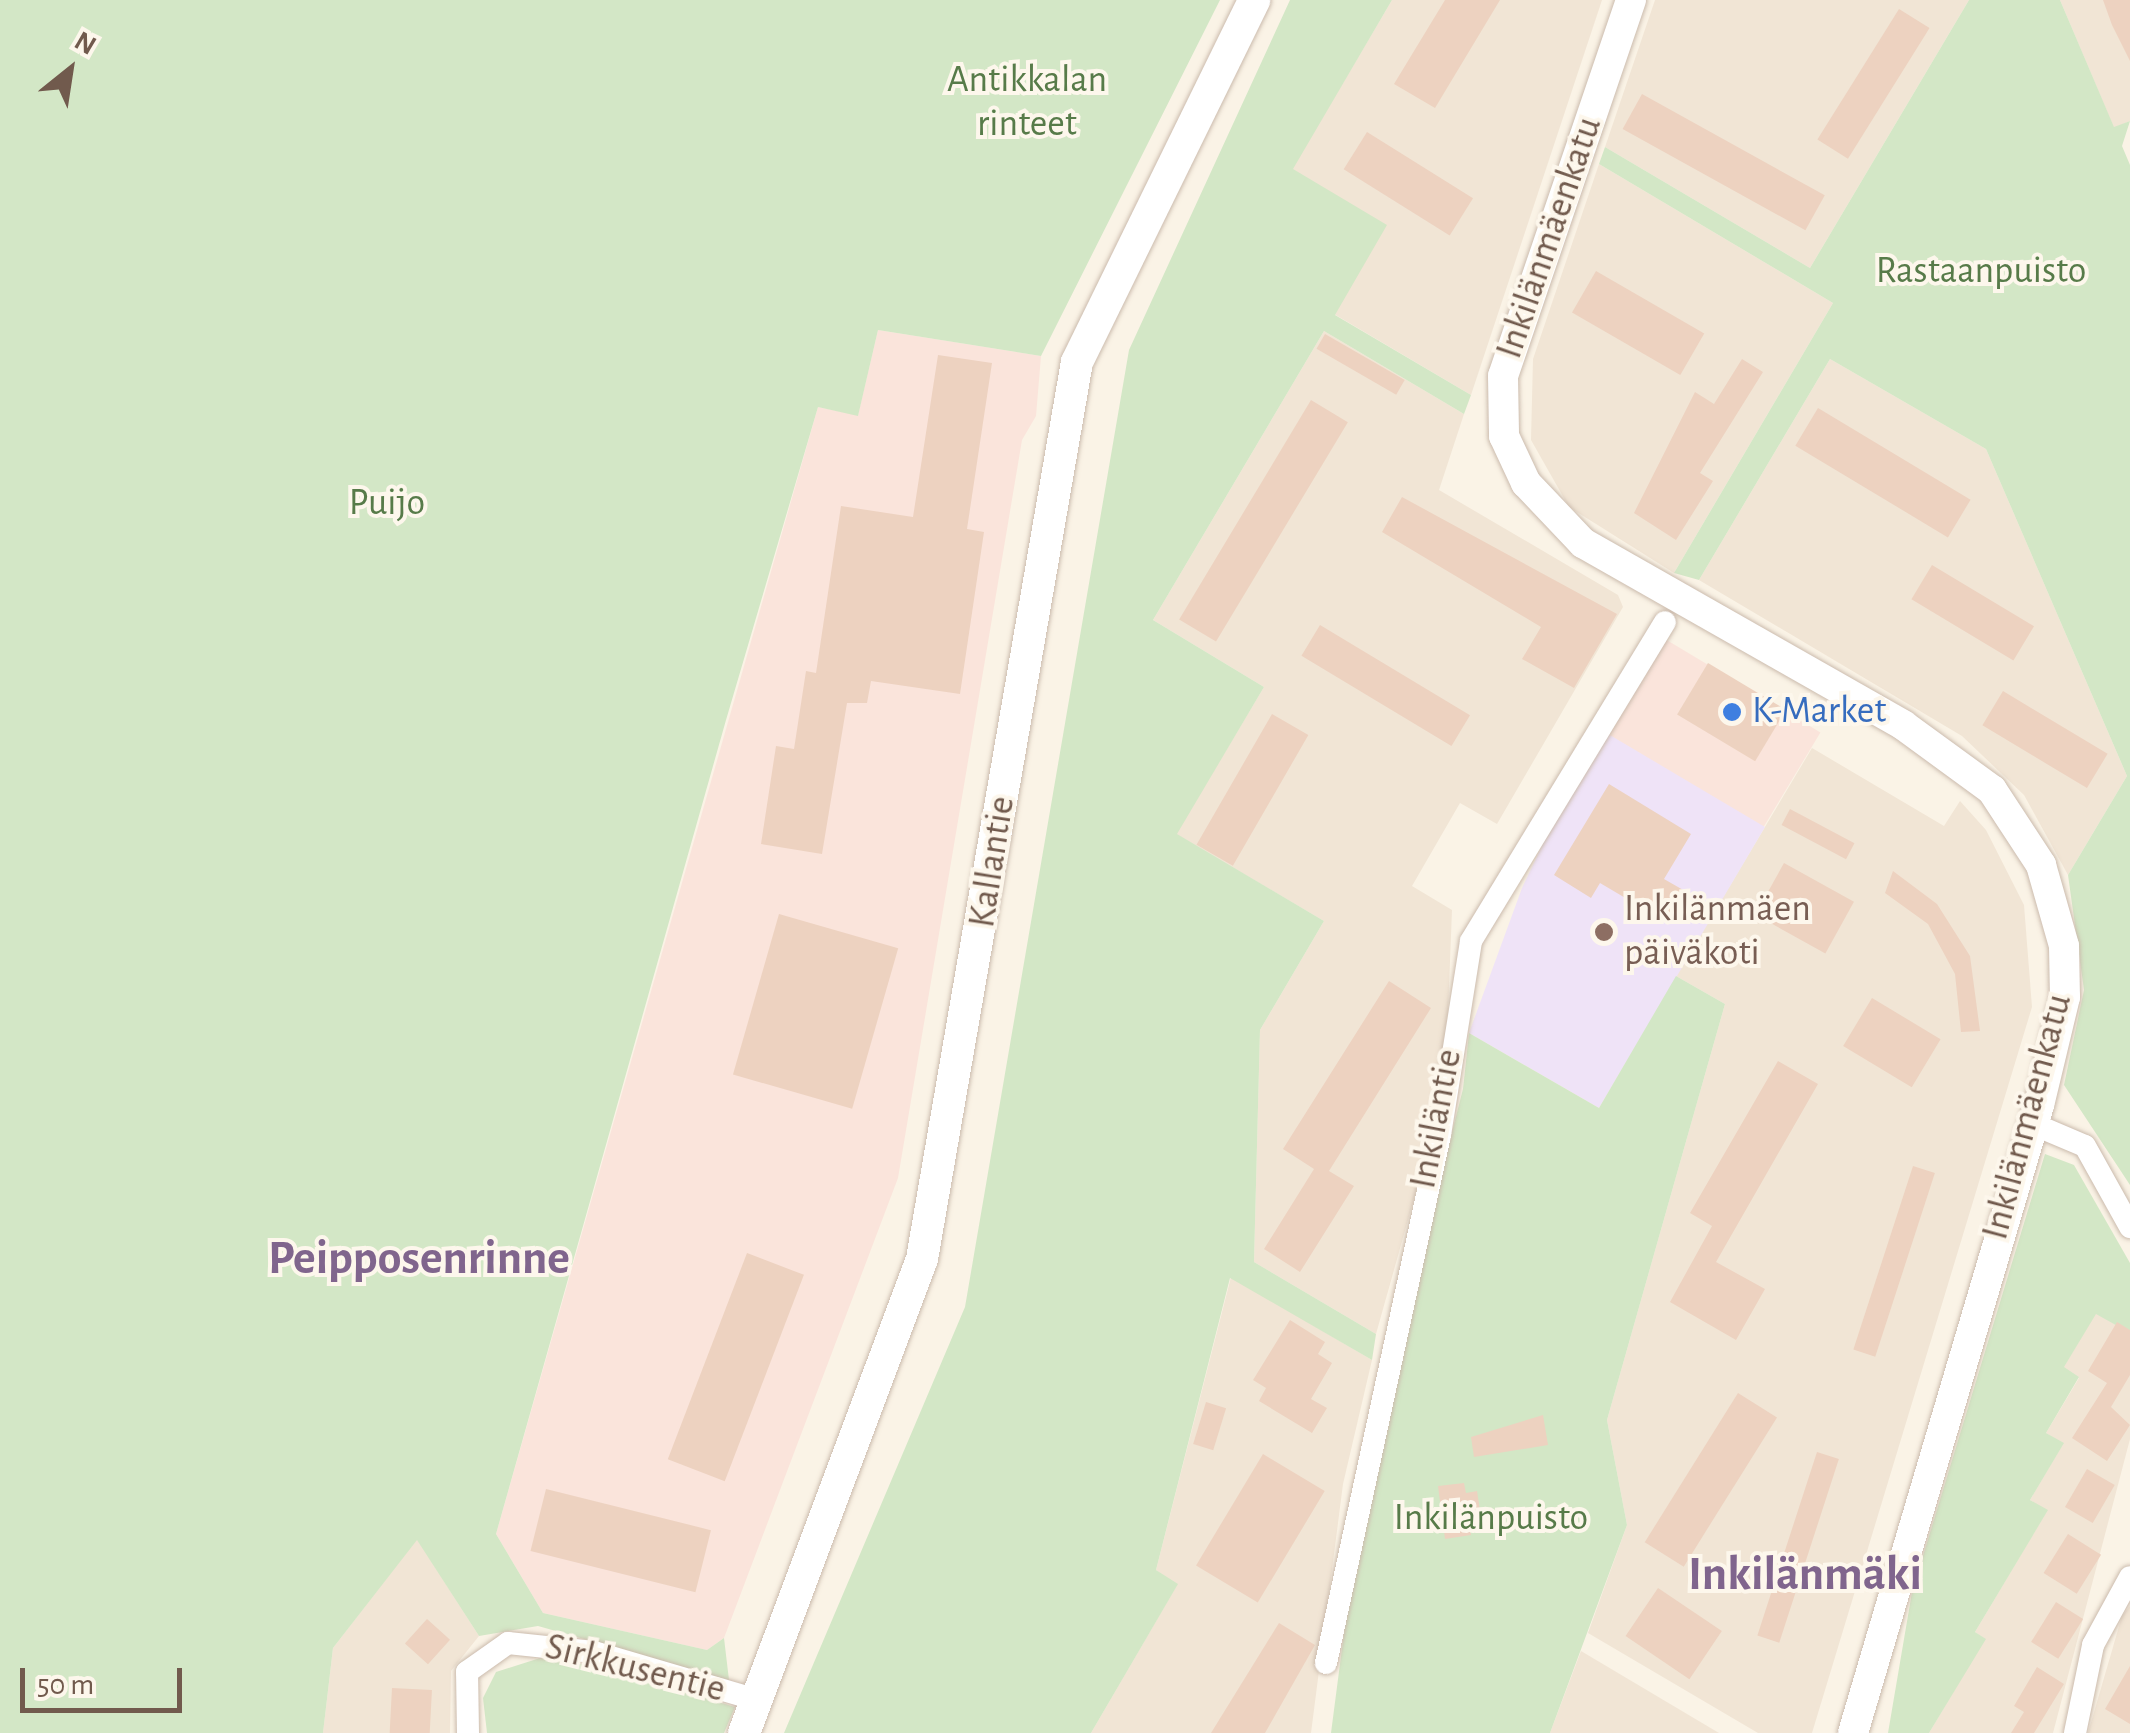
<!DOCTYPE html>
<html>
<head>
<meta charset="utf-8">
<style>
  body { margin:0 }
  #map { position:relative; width:2130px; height:1733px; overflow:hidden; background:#faf3e6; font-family:"Alegreya Sans",sans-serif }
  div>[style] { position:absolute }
  .residential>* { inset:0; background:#f1e5d5 }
  .commercial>* { inset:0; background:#fae4db; transform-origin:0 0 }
  .education>* { inset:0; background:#efe3f7 }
  .green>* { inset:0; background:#d3e7c6 }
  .building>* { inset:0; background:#edd2c0; transform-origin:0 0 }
  .roads { filter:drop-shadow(0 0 2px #cbbbad) drop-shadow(0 0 2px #cbbbad) }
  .minor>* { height:22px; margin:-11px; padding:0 11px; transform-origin:11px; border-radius:11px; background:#fff }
  .tertiary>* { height:30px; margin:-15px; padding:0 15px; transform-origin:15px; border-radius:15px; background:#fff }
  .secondary>* { height:32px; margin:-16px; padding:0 16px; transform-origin:16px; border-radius:16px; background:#fff }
  .dots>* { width:28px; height:28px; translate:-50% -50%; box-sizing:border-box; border:5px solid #fdf7ec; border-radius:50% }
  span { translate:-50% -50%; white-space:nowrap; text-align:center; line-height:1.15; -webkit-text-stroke:8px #fdf7ec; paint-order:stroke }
  .park-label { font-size:38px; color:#577b49 }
  .street-label { font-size:38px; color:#715a4d }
  .shop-label { font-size:38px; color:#366cbe }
  .left { translate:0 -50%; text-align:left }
  .education-label { font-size:38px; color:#785e54 }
  .district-label { font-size:48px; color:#80658d; font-weight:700 }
  .north { position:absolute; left:20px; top:20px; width:100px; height:100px; -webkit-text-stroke:8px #fdf7ec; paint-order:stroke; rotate:30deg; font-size:28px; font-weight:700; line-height:40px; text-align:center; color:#715a4d }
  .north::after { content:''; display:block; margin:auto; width:35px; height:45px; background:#715a4d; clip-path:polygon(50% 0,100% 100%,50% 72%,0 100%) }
  .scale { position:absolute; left:20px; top:1668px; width:162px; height:45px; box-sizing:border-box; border:5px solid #715a4d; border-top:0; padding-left:12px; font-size:30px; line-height:35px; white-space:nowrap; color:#715a4d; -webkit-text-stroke:8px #fdf7ec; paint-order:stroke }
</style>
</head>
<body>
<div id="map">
  <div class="residential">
    <div style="clip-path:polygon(1392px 0,1602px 0,1471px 395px,1334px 314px,1292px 169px)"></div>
    <div style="clip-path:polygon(1655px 0,1969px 0,1810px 268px,1605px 147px)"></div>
    <div style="clip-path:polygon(2060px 0,2130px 0,2130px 121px,2114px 128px)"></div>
    <div style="clip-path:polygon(1599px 164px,1833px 303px,1674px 573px,1569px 507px,1531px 440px,1533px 359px)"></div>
    <div style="clip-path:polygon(1324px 331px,1464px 414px,1439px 490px,1618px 595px,1623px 607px,1497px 824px,1460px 803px,1412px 886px,1452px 910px,1445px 1088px,1376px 1334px,1254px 1262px,1260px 1030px,1324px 921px,1176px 834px,1264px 687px,1153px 620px)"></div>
    <div style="clip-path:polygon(1830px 359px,1986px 449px,2127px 776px,2068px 875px,2024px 795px,1962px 736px,1699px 580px)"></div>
    <div style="clip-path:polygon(1812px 748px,1944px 826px,1960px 801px,1986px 830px,2024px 905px,2032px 1007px,1812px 1733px,1758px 1733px,1588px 1633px,1627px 1525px,1607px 1420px,1725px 1004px,1676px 976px)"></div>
    <div style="clip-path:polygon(1231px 1277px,1372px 1360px,1343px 1484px,1311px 1733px,1091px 1733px,1177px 1585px,1156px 1570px)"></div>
    <div style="clip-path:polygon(2096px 1313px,2130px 1333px,2130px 1439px,2053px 1733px,1929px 1733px,1985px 1639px,1975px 1632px,2047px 1511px,2030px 1500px,2063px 1444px,2046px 1433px,2079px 1378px,2063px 1368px)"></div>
    <div style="clip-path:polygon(417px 1539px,479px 1636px,451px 1671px,450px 1733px,323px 1733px,333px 1648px)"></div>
    <div style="clip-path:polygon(2130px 1606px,2130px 1733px,2088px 1733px,2122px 1616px)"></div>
    <div style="clip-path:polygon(1581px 1651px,1719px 1733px,1550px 1733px)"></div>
  </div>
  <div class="commercial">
    <div style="clip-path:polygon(878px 330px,1041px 356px,1036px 416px,1022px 440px,898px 1178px,724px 1638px,707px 1650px,543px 1613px,496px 1534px,818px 407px,858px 415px)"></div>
    <div style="left:1655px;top:633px;width:193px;height:111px;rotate:31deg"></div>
  </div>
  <div class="education">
    <div style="clip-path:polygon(1598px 728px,1765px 827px,1599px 1108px,1469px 1033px,1522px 888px)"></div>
  </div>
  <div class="green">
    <div style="clip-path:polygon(0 0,1220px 0,1041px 356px,878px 330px,858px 416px,818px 407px,726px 720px,496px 1534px,543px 1613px,707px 1650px,724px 1638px,729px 1680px,538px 1626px,479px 1636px,417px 1540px,333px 1648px,323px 1733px,0 1733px)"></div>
    <div style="clip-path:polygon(1290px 0,1392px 0,1293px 169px,1387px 225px,1335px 315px,1471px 395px,1464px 414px,1324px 331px,1153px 620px,1264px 687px,1177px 834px,1324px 921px,1260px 1030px,1254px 1262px,1376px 1334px,1372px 1360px,1230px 1278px,1156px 1570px,1178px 1584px,1091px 1733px,784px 1733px,965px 1307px,1129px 350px)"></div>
    <div style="clip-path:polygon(1969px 0,2060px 0,2114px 127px,2130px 121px,2122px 146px,2130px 165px,2130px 1185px,2064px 1085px,2084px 990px,2068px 875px,2127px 776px,1986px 449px,1830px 359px,1699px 580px,1674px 573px,1833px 303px,1599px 164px,1605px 147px,1810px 268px)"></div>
    <div style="clip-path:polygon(1676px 976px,1725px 1004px,1607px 1420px,1627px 1525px,1550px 1733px,1331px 1733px,1365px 1472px,1463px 1089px,1469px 1033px,1599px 1108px)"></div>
    <div style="clip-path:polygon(2045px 1154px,2074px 1165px,2130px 1263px,2130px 1333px,2096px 1314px,2064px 1367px,2079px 1377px,2046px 1433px,2064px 1443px,2030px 1500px,2048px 1510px,1975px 1632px,1986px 1639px,1929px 1733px,1888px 1733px,1912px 1592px)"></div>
    <div style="clip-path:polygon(540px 1658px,603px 1667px,735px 1707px,724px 1733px,487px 1733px,483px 1698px,496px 1672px)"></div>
  </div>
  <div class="building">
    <div style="clip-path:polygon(1445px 0,1500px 0,1435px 108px,1394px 84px)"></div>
    <div style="clip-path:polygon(2103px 0,2130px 0,2130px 61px,2112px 25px)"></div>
    <div style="left:1899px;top:9px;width:36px;height:154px;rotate:32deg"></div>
    <div style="left:1642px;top:94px;width:209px;height:40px;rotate:29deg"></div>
    <div style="left:1367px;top:132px;width:125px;height:44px;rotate:32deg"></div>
    <div style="left:1596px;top:271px;width:125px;height:48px;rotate:30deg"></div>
    <div style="left:1325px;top:334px;width:92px;height:17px;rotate:30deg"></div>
    <div style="clip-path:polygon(938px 355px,992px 363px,967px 529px,984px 532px,960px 694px,871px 681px,867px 703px,847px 703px,822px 854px,761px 844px,776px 746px,794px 749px,806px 671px,816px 673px,841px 506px,913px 517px)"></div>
    <div style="clip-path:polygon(1742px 359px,1763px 372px,1700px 473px,1713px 481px,1676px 540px,1634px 513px,1695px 392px,1714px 404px)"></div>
    <div style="left:1311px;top:400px;width:43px;height:256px;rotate:31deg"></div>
    <div style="left:1818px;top:408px;width:178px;height:44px;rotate:31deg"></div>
    <div style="clip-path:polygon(1402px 497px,1617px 614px,1574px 688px,1522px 659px,1541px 627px,1382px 532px)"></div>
    <div style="left:1932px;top:565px;width:119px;height:40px;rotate:31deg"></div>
    <div style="left:1320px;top:625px;width:175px;height:36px;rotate:31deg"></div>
    <div style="left:1708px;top:663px;width:91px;height:60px;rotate:31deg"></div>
    <div style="left:2003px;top:691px;width:122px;height:40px;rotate:31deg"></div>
    <div style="left:1272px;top:714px;width:42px;height:151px;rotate:30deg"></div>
    <div style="clip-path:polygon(1609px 784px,1691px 834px,1664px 879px,1685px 891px,1666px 922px,1600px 883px,1591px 898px,1554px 875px)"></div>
    <div style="left:1790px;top:809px;width:73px;height:18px;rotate:28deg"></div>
    <div style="left:1784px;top:863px;width:80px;height:59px;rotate:29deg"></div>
    <div style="clip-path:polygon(1893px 871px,1937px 904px,1970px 956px,1980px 1031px,1961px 1032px,1955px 974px,1928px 924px,1885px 893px)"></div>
    <div style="left:779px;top:914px;width:124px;height:167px;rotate:16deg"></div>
    <div style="clip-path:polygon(1389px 981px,1431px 1008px,1329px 1171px,1354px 1186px,1300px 1272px,1264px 1249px,1314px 1169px,1283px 1149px)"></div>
    <div style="left:1872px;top:998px;width:80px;height:56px;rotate:31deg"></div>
    <div style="clip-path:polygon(1778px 1061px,1818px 1084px,1716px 1262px,1765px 1289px,1736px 1340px,1670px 1302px,1712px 1226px,1690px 1213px)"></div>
    <div style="left:1913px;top:1166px;width:23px;height:193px;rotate:18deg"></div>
    <div style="left:747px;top:1253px;width:61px;height:221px;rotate:21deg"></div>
    <div style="clip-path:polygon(1290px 1320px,1325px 1342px,1318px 1354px,1332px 1363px,1311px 1399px,1327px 1408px,1312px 1433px,1259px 1401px,1266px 1388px,1253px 1380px)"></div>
    <div style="clip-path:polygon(2117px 1322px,2130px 1330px,2130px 1375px,2111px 1407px,2130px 1425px,2107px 1461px,2072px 1438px,2107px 1383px,2088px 1371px)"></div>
    <div style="left:1738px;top:1393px;width:46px;height:176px;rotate:32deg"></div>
    <div style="left:1206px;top:1402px;width:21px;height:44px;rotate:17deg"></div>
    <div style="clip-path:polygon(1543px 1415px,1548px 1445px,1474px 1457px,1471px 1437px)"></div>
    <div style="left:1817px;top:1452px;width:23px;height:193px;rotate:18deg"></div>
    <div style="left:1263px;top:1454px;width:72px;height:130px;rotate:31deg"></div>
    <div style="left:2087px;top:1469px;width:32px;height:44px;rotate:30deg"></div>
    <div style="clip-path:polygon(1464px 1483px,1466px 1493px,1477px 1491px,1480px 1510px,1468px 1511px,1471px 1535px,1445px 1539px,1438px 1486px)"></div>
    <div style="left:546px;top:1489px;width:170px;height:64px;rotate:14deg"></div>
    <div style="left:2068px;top:1534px;width:39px;height:46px;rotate:32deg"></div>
    <div style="left:1658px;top:1588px;width:77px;height:58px;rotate:34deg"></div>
    <div style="left:2056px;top:1602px;width:32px;height:47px;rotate:32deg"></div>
    <div style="left:427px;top:1619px;width:31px;height:33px;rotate:42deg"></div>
    <div style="clip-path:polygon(1279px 1623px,1315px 1645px,1265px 1733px,1211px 1733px)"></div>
    <div style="clip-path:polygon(2130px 1666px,2130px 1724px,2105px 1709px)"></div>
    <div style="clip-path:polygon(2037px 1667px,2064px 1684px,2034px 1733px,2011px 1733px,2024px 1712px,2014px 1706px)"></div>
    <div style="left:392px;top:1688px;width:40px;height:45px;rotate:3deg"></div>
  </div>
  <div class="roads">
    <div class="minor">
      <div style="left:2033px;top:1124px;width:56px;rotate:22.9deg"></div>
      <div style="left:2085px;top:1146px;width:93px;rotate:60.9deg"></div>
      <div style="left:1326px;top:1663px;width:540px;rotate:-77.82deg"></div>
      <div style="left:1440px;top:1135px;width:196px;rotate:-80.9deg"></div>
      <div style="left:1471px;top:941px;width:373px;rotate:-58.7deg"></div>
      <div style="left:468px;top:1733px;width:61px;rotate:-90.9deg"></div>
      <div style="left:467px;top:1672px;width:50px;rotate:-35.3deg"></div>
      <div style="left:508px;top:1643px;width:86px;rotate:6deg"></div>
      <div style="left:594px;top:1652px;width:170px;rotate:16.4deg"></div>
      <div style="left:2075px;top:1733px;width:90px;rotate:-78.4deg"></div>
      <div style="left:2093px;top:1645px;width:77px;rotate:-61.4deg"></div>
    </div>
    <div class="tertiary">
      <div style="left:1631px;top:0;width:397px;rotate:108.8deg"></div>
      <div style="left:1503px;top:376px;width:60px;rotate:89deg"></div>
      <div style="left:1504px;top:436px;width:52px;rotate:64.9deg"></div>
      <div style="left:1526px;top:483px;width:83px;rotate:46.5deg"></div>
      <div style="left:1583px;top:543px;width:368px;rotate:29.6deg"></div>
      <div style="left:1903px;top:725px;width:110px;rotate:36.1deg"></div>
      <div style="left:1992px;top:790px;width:90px;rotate:56.8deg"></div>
      <div style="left:2041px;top:865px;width:84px;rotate:74.1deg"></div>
      <div style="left:2064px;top:946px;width:51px;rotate:88.9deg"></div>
      <div style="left:2065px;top:997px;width:111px;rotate:103.5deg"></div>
      <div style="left:2039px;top:1105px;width:655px;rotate:106.5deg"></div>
    </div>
    <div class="secondary">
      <div style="left:744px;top:1733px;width:506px;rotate:-69.42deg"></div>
      <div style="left:922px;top:1259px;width:910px;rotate:-80.2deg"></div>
      <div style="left:1077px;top:362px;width:403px;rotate:-63.9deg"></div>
    </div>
  </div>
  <div class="dots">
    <div style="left:1732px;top:712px;background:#3f7fe0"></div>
    <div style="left:1604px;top:932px;background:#8d6e63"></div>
  </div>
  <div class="park-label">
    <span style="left:1027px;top:103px">Antikkalan<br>rinteet</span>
    <span style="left:1981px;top:272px">Rastaanpuisto</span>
    <span style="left:387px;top:504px">Puijo</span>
    <span style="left:1491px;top:1519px">Inkilänpuisto</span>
  </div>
  <div class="street-label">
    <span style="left:1550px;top:238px;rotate:-71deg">Inkilänmäenkatu</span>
    <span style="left:993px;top:862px;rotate:-81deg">Kallantie</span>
    <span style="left:2028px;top:1117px;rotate:-75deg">Inkilänmäenkatu</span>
    <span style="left:1437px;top:1119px;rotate:-79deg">Inkiläntie</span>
    <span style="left:635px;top:1669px;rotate:14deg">Sirkkusentie</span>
  </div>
  <div class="shop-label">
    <span class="left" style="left:1752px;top:712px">K-Market</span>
  </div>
  <div class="education-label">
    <span class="left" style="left:1624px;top:932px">Inkilänmäen<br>päiväkoti</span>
  </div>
  <div class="district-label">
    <span style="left:419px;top:1260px">Peipposenrinne</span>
    <span style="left:1805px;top:1576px">Inkilänmäki</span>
  </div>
  <div class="north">N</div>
  <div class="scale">50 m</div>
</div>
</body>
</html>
